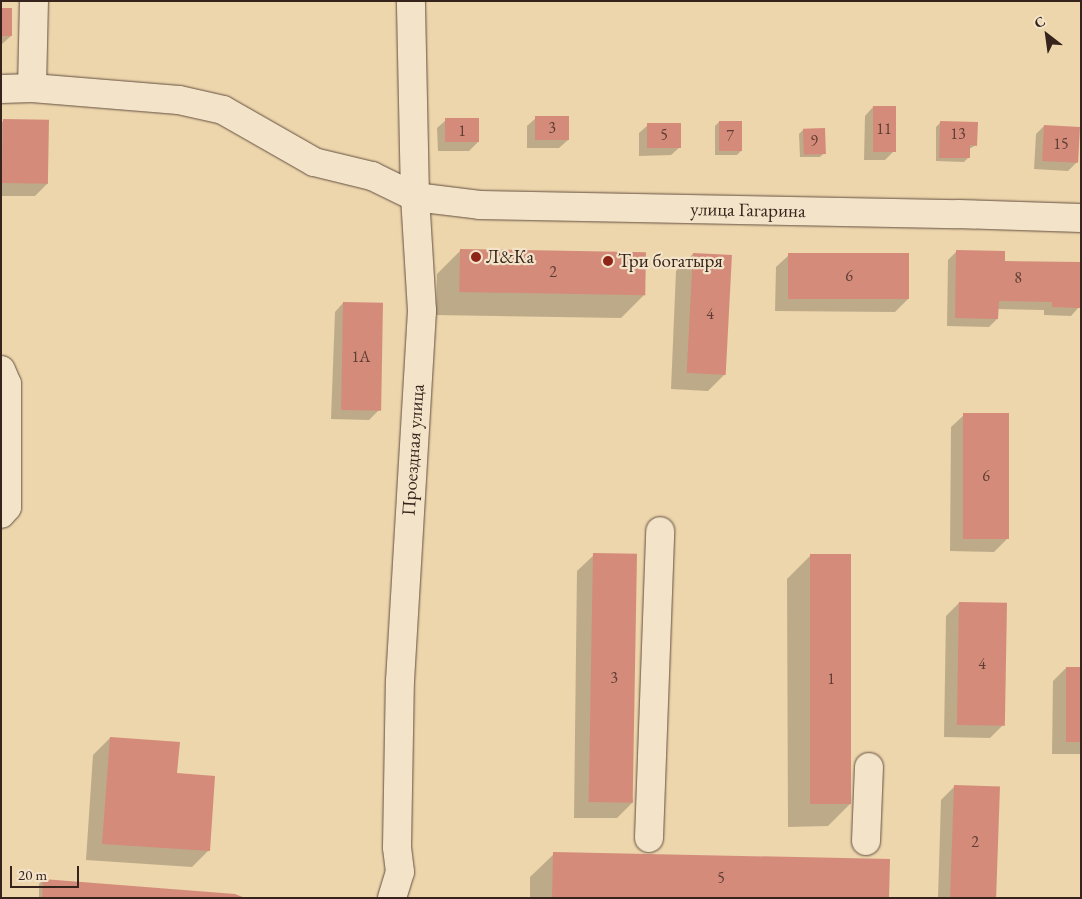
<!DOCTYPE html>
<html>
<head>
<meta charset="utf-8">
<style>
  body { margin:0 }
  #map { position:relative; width:1082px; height:899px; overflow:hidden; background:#edd5ac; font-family:"EB Garamond",serif }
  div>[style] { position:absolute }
  .shadow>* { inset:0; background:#0003 }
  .building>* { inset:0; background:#d48b7a; transform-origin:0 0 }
  .roads { filter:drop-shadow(0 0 1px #635040) drop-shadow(0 0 1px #635040) }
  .minor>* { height:28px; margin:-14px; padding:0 14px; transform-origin:14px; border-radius:14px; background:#f3e4c9 }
  .dots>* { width:14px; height:14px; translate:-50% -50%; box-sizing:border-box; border:2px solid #f3e4c9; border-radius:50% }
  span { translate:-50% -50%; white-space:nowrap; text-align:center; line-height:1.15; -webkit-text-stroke:4.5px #f3e4c9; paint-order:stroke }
  .number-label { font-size:16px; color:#5d3d34 }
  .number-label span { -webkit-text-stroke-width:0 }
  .street-label { font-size:19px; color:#35231c }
  .poi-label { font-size:19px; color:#35231c }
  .left { translate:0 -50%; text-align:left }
  .frame { position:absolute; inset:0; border:2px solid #35231c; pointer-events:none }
  .north { position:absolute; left:1022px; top:10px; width:50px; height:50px; -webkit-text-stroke:4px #f3e4c9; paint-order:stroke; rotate:330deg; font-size:14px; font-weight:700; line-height:20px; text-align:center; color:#35231c }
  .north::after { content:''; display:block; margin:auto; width:18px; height:22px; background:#35231c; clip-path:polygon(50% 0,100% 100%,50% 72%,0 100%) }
  .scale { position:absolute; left:10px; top:866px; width:69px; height:22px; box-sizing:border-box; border:2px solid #35231c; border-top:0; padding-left:6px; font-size:15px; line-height:18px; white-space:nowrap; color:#35231c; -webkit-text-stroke:4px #f3e4c9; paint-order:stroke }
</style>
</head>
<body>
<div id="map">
  <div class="shadow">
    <div style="clip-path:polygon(1px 10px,11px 36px,2px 44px,1px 44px)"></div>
    <div style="clip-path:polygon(873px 107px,894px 151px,885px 160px,864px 160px,865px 116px)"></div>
    <div style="clip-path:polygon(536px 118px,568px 140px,559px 148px,527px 148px,527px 126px)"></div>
    <div style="clip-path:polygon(446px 120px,478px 142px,469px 151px,438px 151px,437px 128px)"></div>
    <div style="clip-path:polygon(3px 121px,48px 183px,35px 196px,1px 196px,1px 123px)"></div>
    <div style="clip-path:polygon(719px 122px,741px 151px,737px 155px,715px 155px,715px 126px)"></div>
    <div style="clip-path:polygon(940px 123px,976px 145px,969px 149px,968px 158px,964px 162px,936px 161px,936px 127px)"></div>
    <div style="clip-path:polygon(648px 125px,680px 147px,671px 155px,639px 156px,639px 133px)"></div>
    <div style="clip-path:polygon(1044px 126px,1079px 128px,1076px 163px,1068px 171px,1034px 169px,1036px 134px)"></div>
    <div style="clip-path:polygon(803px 130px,824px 153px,820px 157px,800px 157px,799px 134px)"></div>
    <div style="clip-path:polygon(461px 250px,644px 295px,621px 318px,436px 315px,437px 274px)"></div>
    <div style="clip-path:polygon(957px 251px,1004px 262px,1079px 307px,1071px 316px,1044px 315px,1044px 310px,998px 309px,997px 319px,989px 327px,947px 326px,948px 260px)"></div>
    <div style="clip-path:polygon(693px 254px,725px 374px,708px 391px,671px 389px,676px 271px)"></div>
    <div style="clip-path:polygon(789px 255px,908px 299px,895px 312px,775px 311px,776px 267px)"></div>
    <div style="clip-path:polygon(343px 303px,378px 411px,369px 420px,331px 419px,335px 312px)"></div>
    <div style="clip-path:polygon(964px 415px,1007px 539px,994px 552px,950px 551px,951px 427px)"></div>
    <div style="clip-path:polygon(594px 555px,633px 802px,617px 818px,574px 818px,577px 571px)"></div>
    <div style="clip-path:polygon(810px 556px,851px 803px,828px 826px,788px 827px,787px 579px)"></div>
    <div style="clip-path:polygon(959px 603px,1003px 725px,990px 738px,944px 737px,946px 616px)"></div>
    <div style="clip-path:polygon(1066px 668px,1081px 668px,1081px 754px,1052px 754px,1053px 681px)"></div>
    <div style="clip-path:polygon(110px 738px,209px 850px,192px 867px,86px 860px,93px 755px)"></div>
    <div style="clip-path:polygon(954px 787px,996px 898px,938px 898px,941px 800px)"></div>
    <div style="clip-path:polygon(554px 854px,888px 898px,530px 898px,530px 877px)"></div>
    <div style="clip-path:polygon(43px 880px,242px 898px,39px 898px,39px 884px)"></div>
  </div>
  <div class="building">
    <div style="left:1px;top:8px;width:11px;height:28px"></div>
    <div style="left:873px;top:106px;width:23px;height:46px"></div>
    <div style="left:535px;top:116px;width:34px;height:24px"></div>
    <div style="left:479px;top:118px;width:24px;height:34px;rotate:90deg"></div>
    <div style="left:3px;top:119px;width:46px;height:64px;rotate:1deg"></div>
    <div style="left:719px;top:121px;width:23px;height:30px"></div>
    <div style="clip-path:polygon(940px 121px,978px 122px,977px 146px,970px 145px,970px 158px,939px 158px)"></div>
    <div style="left:647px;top:123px;width:34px;height:25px"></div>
    <div style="left:1044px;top:125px;width:36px;height:36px;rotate:3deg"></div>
    <div style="left:825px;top:128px;width:26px;height:22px;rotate:88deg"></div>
    <div style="left:460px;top:249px;width:186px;height:43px;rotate:1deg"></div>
    <div style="clip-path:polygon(956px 250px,1005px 251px,1005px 261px,1081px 262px,1080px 308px,1052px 307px,1052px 302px,999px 301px,998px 319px,955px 318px)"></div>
    <div style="left:693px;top:253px;width:39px;height:120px;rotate:3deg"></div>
    <div style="left:788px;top:253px;width:121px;height:46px"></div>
    <div style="left:343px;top:302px;width:40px;height:108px;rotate:1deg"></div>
    <div style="left:963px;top:413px;width:46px;height:126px"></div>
    <div style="left:593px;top:553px;width:44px;height:249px;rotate:1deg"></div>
    <div style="left:851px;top:554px;width:250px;height:41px;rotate:90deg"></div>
    <div style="left:959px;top:602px;width:48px;height:123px;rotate:1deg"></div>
    <div style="left:1066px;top:667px;width:15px;height:75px"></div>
    <div style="clip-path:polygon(110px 737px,180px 742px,177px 773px,215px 776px,210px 851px,102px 844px)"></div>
    <div style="left:954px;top:785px;width:46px;height:113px;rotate:2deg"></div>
    <div style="clip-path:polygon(553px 852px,890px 859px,889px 898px,552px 898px)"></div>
    <div style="clip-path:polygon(43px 879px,235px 894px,245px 898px,42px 898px)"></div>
  </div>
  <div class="roads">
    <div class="minor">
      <div style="left:32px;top:88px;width:87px;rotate:-88.7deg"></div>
      <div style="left:1px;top:89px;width:31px;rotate:-2deg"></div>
      <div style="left:32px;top:88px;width:147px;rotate:4.7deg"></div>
      <div style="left:179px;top:100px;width:45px;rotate:12.8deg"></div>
      <div style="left:223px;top:110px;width:105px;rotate:29.7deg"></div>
      <div style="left:314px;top:162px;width:60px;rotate:13.6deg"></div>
      <div style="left:372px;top:176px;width:48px;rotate:26deg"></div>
      <div style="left:415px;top:197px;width:65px;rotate:7deg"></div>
      <div style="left:480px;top:205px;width:478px;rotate:1.1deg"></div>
      <div style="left:958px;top:214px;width:123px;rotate:1.9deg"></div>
      <div style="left:1px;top:370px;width:15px;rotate:67deg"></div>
      <div style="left:7px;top:384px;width:123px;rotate:90deg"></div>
      <div style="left:7px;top:507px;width:9px;rotate:131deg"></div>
      <div style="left:649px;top:838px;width:307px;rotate:-87.9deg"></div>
      <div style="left:866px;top:841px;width:74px;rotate:-87.7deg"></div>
      <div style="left:392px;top:898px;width:27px;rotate:-73deg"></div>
      <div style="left:400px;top:872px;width:25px;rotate:-97deg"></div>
      <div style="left:397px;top:847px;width:166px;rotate:-89deg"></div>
      <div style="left:400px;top:681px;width:371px;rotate:-86.6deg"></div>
      <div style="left:422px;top:311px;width:114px;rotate:-93.5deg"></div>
      <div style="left:415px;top:197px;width:196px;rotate:-91.2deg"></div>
    </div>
  </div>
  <div class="dots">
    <div style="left:476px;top:257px;background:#8f2418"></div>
    <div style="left:608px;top:261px;background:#8f2418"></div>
  </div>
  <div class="number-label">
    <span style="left:552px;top:128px">3</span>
    <span style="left:884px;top:129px">11</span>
    <span style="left:462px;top:131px">1</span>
    <span style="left:958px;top:134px">13</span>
    <span style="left:664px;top:135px">5</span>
    <span style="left:730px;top:136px">7</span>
    <span style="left:814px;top:141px">9</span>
    <span style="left:1061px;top:144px">15</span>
    <span style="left:553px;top:272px">2</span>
    <span style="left:849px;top:276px">6</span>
    <span style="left:1018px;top:278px">8</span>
    <span style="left:710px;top:314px">4</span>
    <span style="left:361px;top:357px">1А</span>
    <span style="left:986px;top:476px">6</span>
    <span style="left:982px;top:664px">4</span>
    <span style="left:614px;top:678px">3</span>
    <span style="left:831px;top:679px">1</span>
    <span style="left:975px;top:842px">2</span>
    <span style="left:721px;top:878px">5</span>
  </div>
  <div class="street-label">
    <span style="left:748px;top:210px;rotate:1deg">улица Гагарина</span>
    <span style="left:413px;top:450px;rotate:-86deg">Проездная улица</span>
  </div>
  <div class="poi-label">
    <span class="left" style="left:486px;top:257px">Л&amp;Ка</span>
    <span class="left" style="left:618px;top:261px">Три богатыря</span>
  </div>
  <div class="frame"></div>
  <div class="north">С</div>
  <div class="scale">20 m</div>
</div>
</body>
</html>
